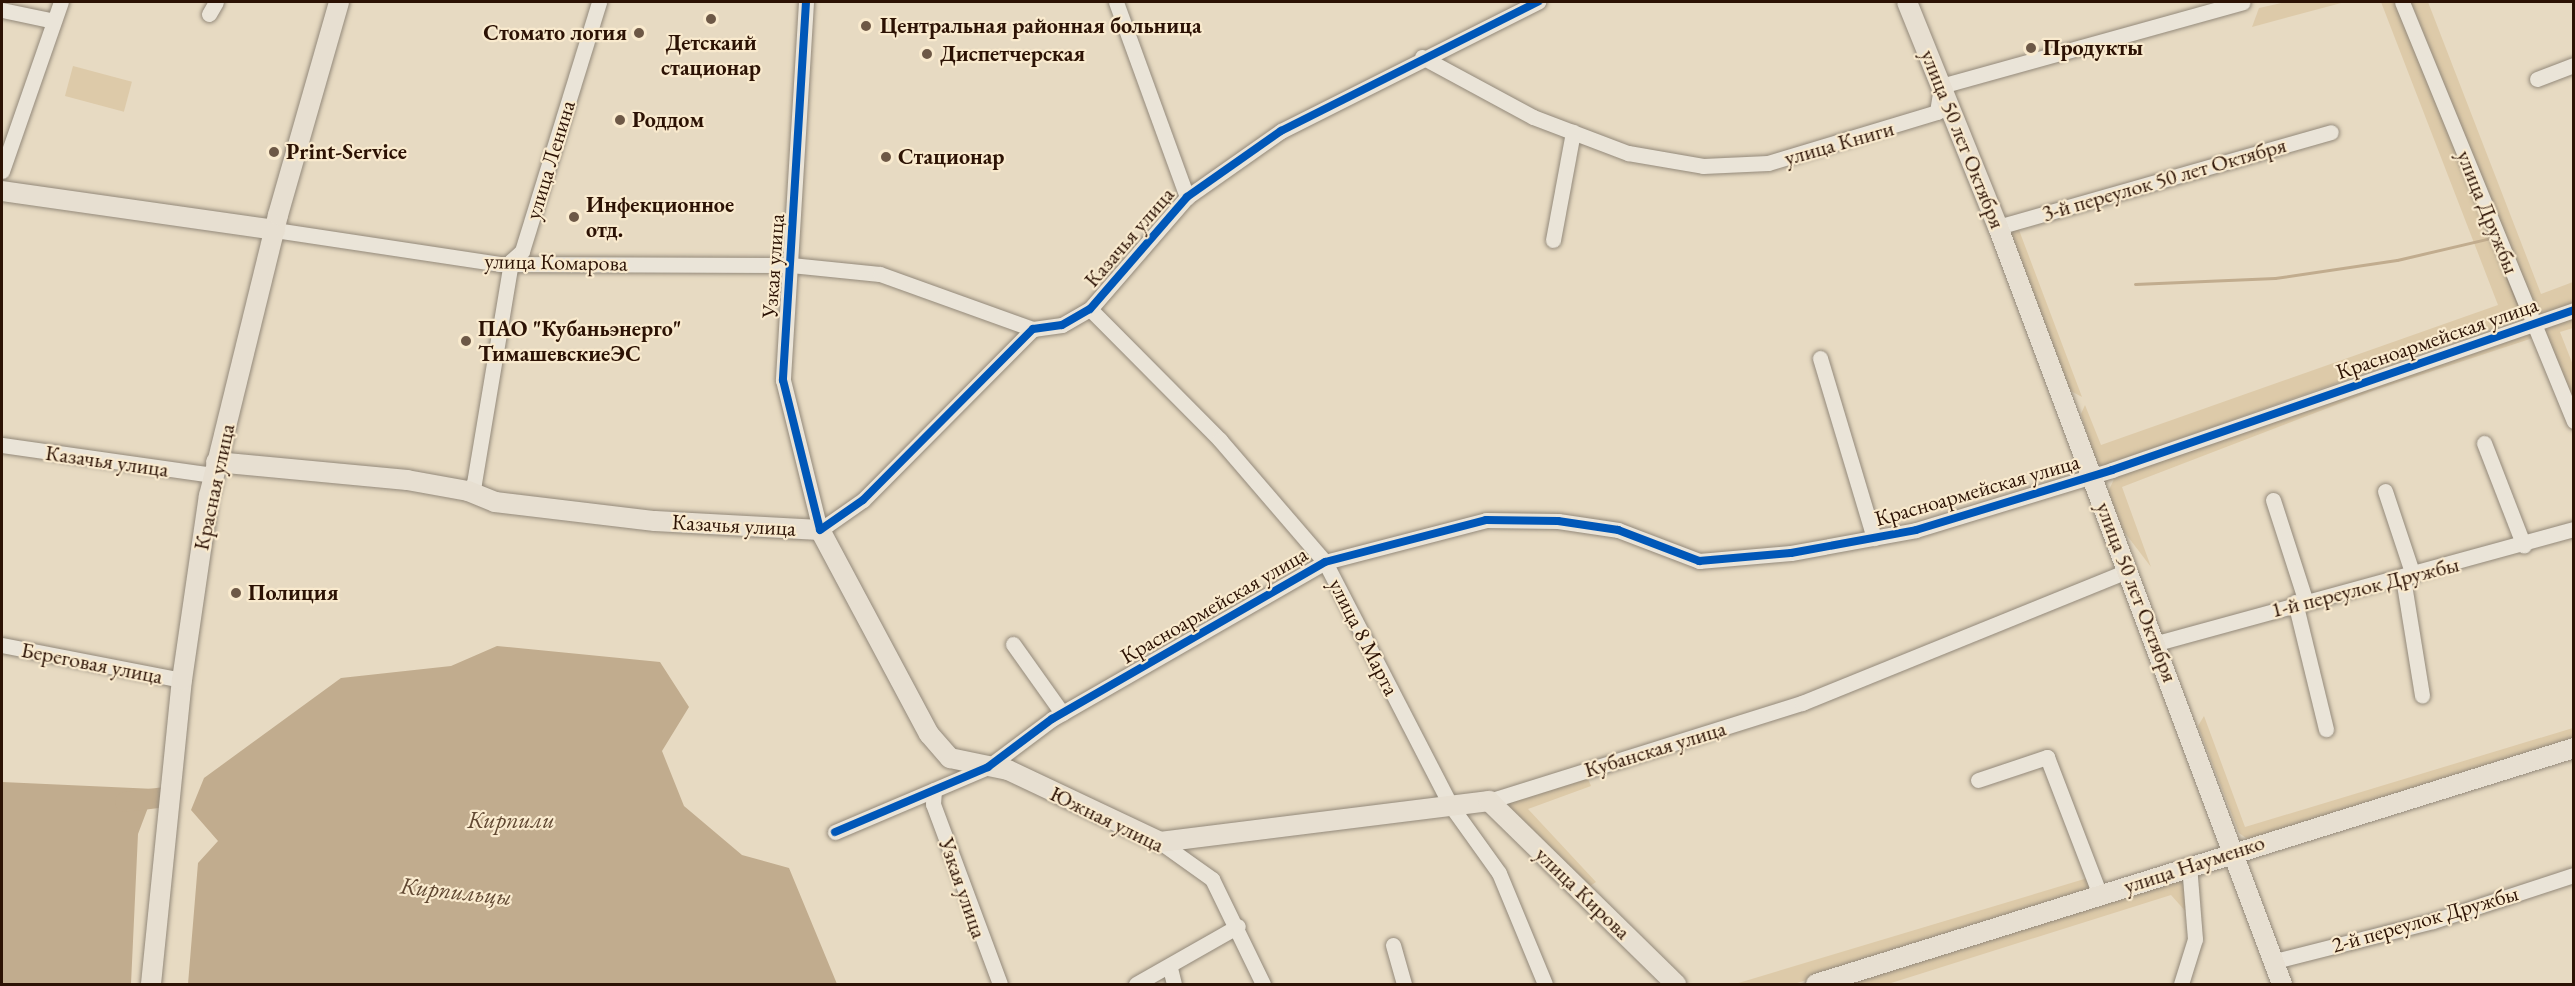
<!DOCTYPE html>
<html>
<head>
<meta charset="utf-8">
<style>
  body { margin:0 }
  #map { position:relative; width:2575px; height:986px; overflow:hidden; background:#e7dac2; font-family:"EB Garamond",serif }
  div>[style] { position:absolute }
  .green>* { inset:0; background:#ddcaa9; transform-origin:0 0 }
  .water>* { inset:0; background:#c1ac8e }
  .stream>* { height:3px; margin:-1.5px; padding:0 1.5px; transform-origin:1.5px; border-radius:1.5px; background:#c1ac8e }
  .river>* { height:20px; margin:-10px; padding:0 10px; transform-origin:10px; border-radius:10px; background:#c1ac8e }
  .roads { filter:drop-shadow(0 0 2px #93897a) drop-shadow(0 0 2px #93897a) }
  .minor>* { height:15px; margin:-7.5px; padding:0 7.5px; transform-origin:7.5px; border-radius:7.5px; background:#eae4d8 }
  .major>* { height:20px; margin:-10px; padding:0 10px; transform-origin:10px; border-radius:10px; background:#e7dfd1 }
  .cycleway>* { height:8px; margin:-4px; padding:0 4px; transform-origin:4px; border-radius:4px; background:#0057b8 }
  .dots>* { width:16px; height:16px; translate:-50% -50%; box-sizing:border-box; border:3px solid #f9eace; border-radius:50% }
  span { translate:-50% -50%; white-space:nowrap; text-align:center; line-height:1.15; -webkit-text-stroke:4.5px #f9eace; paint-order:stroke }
  .poi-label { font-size:22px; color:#2c1204; font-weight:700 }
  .left { translate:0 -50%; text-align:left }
  .right { translate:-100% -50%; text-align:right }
  .street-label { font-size:22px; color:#2c1204 }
  .water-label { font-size:24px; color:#614832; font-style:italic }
  .frame { position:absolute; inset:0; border:3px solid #2c1204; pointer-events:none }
</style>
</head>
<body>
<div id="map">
  <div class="green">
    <div style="clip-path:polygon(2286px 2px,2345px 2px,2252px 27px,2259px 8px)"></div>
    <div style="clip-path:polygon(2381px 2px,2399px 2px,2524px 317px,2102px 466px,2095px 461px,2081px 414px,2085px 405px,2101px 445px,2498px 305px)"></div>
    <div style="clip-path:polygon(2411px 2px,2428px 2px,2541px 294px,2573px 282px,2573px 307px,2538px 315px)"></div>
    <div style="left:73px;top:66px;width:61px;height:31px;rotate:15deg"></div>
    <div style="clip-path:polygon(2031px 223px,2019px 230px,2082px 397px,2069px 390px,2009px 233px,2010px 227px)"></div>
    <div style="clip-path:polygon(2573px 315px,2573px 328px,2560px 332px,2573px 365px,2573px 413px,2543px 328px)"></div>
    <div style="clip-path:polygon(2525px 328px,2536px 337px,2375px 390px,2122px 487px,2151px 567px,2122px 529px,2108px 492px,2116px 475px)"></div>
    <div style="clip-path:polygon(2204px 716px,2245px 827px,2573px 728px,2573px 742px,2249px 840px,2239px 833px,2198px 726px)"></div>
    <div style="clip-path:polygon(1586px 774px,1591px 786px,1528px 809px,1596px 882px,1587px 888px,1508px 807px,1509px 800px)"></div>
    <div style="clip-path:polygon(2091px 877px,2094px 887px,1794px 984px,1735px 984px)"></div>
    <div style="clip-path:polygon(2183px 880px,2187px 913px,2171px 895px,1888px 984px,1830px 984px)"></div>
  </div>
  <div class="water">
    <div style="clip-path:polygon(497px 646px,660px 662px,689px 707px,662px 751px,684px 806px,742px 855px,789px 868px,837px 984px,188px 984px,198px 863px,218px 841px,191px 810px,204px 778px,341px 678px,451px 666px)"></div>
    <div style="clip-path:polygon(2px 782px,155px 789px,138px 834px,131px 984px,2px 984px)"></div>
  </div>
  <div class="stream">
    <div style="left:2506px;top:275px;width:40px;rotate:68deg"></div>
    <div style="left:2135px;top:284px;width:140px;rotate:-2.5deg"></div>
    <div style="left:2275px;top:278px;width:123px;rotate:-8.4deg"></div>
    <div style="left:2397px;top:260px;width:97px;rotate:-13.2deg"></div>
  </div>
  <div class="river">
    <div style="left:125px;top:802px;width:39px;rotate:-7deg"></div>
  </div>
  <div class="roads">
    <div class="minor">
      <div style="left:806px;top:2px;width:379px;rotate:93.5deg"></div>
      <div style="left:783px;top:380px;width:154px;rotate:76.1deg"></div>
      <div style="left:820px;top:530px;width:52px;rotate:-34.9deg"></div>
      <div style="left:863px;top:500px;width:241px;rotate:-45.2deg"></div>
      <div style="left:1033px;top:329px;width:29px;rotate:-8deg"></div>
      <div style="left:1062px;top:325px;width:32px;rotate:-30deg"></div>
      <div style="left:1090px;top:309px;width:148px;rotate:-49.1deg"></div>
      <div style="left:1187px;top:197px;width:115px;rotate:-35.1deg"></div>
      <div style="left:1281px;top:131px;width:288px;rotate:-26.7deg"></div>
      <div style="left:1116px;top:2px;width:208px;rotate:70deg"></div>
      <div style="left:2402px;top:2px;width:453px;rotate:67.7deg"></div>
      <div style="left:2px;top:10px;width:53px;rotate:11.9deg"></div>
      <div style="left:209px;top:14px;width:14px;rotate:-60deg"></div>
      <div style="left:1422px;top:57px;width:126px;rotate:28.4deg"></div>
      <div style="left:1533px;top:117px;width:102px;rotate:20.8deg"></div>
      <div style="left:1628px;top:153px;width:76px;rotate:9.8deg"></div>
      <div style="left:1703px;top:166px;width:65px;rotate:-2.6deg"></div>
      <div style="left:1768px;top:163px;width:177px;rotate:-16.8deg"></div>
      <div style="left:1937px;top:112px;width:26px;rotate:-81deg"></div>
      <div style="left:1941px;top:86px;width:313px;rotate:-15.5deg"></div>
      <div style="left:2537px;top:79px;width:40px;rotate:-21deg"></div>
      <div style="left:2px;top:171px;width:179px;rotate:-70.8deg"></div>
      <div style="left:1998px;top:227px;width:346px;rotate:-15.9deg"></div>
      <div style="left:275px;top:230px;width:227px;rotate:8.6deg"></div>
      <div style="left:499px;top:264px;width:292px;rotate:0.2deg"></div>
      <div style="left:791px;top:265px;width:89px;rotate:5.8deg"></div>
      <div style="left:880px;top:274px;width:163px;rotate:19.8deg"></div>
      <div style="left:1553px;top:240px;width:110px;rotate:-79.5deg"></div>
      <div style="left:1090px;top:309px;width:185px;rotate:45.2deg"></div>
      <div style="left:1220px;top:440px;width:161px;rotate:49.3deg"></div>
      <div style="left:1325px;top:562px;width:275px;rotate:62.7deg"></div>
      <div style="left:1451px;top:806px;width:82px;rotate:54.4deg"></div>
      <div style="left:1499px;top:873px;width:120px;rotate:67.5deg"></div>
      <div style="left:1820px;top:358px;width:188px;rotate:73.3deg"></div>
      <div style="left:2484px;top:443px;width:110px;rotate:68.8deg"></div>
      <div style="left:2px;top:445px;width:213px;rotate:8.1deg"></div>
      <div style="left:468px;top:491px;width:10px;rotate:-53deg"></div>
      <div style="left:474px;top:483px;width:225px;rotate:-80.5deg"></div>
      <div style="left:511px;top:261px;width:15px;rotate:-42deg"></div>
      <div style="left:522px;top:251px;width:261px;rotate:-72.8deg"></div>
      <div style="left:2385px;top:491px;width:89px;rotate:71.6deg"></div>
      <div style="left:2273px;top:500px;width:104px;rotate:72.1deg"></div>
      <div style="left:2403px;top:578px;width:119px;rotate:80.8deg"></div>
      <div style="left:2295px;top:602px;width:131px;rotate:76.3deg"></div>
      <div style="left:2157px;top:643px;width:432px;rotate:-15.3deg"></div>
      <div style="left:1013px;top:644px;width:85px;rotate:54.6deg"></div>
      <div style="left:2px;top:645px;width:183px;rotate:11deg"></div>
      <div style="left:1978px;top:780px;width:73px;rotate:-18.4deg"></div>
      <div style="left:2047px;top:757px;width:148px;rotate:69deg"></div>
      <div style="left:934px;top:790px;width:14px;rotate:94deg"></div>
      <div style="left:933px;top:804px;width:192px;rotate:69.6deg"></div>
      <div style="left:1489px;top:801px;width:328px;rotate:-17.4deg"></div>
      <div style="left:1802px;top:703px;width:351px;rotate:-22.1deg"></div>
      <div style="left:835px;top:832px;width:166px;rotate:-23deg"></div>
      <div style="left:988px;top:767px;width:80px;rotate:-36.9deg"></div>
      <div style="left:1052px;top:719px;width:315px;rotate:-29.9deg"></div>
      <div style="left:1325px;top:562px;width:166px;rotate:-14.6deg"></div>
      <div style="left:1486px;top:520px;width:72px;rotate:0.8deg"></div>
      <div style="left:1558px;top:521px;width:61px;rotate:8.5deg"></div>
      <div style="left:1618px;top:530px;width:87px;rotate:20.9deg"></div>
      <div style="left:1699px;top:561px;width:92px;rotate:-5deg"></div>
      <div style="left:1791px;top:553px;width:127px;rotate:-10.4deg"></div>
      <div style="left:1916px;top:530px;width:205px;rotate:-17deg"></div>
      <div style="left:2112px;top:470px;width:489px;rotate:-19.1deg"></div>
      <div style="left:1160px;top:842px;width:64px;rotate:35.4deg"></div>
      <div style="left:1212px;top:879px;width:117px;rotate:64.1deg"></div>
      <div style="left:1393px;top:945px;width:41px;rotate:74.2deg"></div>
      <div style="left:2275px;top:961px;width:163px;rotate:-14.2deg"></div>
      <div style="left:2433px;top:921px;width:148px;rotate:-18.1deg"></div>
      <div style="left:1170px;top:968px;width:16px;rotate:76deg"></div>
      <div style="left:1136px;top:984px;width:117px;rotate:-29.6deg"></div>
      <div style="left:2181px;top:984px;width:47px;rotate:-72.7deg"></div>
      <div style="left:2195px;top:939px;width:74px;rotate:-94.6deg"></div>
    </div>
    <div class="major">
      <div style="left:1907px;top:2px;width:243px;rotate:68deg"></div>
      <div style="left:1998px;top:227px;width:809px;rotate:69.44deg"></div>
      <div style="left:2px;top:191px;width:276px;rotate:8.1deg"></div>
      <div style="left:216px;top:462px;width:192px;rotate:5.4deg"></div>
      <div style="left:407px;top:480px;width:62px;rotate:10.2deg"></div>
      <div style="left:468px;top:491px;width:29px;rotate:22deg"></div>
      <div style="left:495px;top:502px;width:161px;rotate:6.8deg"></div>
      <div style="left:655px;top:521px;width:165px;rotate:3.1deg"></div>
      <div style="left:820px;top:530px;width:231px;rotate:61.9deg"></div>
      <div style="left:929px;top:734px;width:32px;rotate:49deg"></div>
      <div style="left:950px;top:758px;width:59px;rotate:11.7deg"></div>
      <div style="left:1008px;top:770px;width:168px;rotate:25.3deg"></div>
      <div style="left:1160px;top:842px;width:332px;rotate:-7.1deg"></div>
      <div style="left:1489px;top:801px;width:262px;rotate:44.4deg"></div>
      <div style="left:151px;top:984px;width:306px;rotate:-84.2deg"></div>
      <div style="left:182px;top:680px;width:186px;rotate:-81.7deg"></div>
      <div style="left:209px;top:496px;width:289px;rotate:-76.2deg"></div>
      <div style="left:278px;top:215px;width:222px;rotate:-74deg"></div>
      <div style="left:1816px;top:984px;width:794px;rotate:-17.29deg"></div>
    </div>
  </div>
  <div class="cycleway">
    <div style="left:806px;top:2px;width:379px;rotate:93.5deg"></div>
    <div style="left:783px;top:380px;width:154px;rotate:76.1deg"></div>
    <div style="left:820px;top:530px;width:52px;rotate:-34.9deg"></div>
    <div style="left:863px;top:500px;width:241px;rotate:-45.2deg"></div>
    <div style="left:1033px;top:329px;width:29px;rotate:-8deg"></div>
    <div style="left:1062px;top:325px;width:32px;rotate:-30deg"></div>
    <div style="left:1090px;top:309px;width:148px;rotate:-49.1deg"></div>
    <div style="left:1187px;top:197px;width:115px;rotate:-35.1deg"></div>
    <div style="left:1281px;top:131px;width:288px;rotate:-26.7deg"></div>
    <div style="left:835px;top:832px;width:166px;rotate:-23deg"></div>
    <div style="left:988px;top:767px;width:80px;rotate:-36.9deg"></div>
    <div style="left:1052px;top:719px;width:315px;rotate:-29.9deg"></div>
    <div style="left:1325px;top:562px;width:166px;rotate:-14.6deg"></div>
    <div style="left:1486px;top:520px;width:72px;rotate:0.8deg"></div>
    <div style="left:1558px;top:521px;width:61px;rotate:8.5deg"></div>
    <div style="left:1618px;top:530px;width:87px;rotate:20.9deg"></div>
    <div style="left:1699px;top:561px;width:92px;rotate:-5deg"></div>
    <div style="left:1791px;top:553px;width:127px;rotate:-10.4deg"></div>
    <div style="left:1916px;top:530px;width:205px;rotate:-17deg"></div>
    <div style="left:2112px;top:470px;width:489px;rotate:-19.1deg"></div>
  </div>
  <div class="dots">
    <div style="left:711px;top:19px;background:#6d5846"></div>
    <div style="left:866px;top:26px;background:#6d5846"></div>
    <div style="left:639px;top:33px;background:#6d5846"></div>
    <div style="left:2031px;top:48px;background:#6d5846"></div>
    <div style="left:927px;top:54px;background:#6d5846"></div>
    <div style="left:620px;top:120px;background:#6d5846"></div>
    <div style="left:274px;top:152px;background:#6d5846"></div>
    <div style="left:886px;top:157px;background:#6d5846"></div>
    <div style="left:574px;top:217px;background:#6d5846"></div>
    <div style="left:466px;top:341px;background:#6d5846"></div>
    <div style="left:236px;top:593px;background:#6d5846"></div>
  </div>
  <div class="poi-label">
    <span class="left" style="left:880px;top:26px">Центральная районная больница</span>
    <span class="right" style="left:627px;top:33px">Стомато логия</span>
    <span style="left:711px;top:55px">Детскаий<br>стационар</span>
    <span class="left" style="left:2043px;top:48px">Продукты</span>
    <span class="left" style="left:940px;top:54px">Диспетчерская</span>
    <span class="left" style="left:632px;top:120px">Роддом</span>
    <span class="left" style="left:286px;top:152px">Print-Service</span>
    <span class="left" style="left:898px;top:157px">Стационар</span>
    <span class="left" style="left:586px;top:217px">Инфекционное<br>отд.</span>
    <span class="left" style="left:478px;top:341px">ПАО "Кубаньэнерго"<br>ТимашевскиеЭС</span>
    <span class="left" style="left:248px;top:593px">Полиция</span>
  </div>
  <div class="street-label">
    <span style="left:1963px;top:139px;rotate:68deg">улица 50 лет Октября</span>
    <span style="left:1839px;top:143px;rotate:-16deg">улица Книги</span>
    <span style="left:550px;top:160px;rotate:-73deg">улица Ленина</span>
    <span style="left:2164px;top:179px;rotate:-16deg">3-й переулок 50 лет Октября</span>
    <span style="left:2488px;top:212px;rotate:68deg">улица Дружбы</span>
    <span style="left:1129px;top:237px;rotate:-49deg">Казачья улица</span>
    <span style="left:556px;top:262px;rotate:1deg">улица Комарова</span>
    <span style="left:773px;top:266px;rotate:-86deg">Узкая улица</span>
    <span style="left:2437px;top:338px;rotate:-19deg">Красноармейская улица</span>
    <span style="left:107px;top:461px;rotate:8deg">Казачья улица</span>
    <span style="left:214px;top:487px;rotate:-78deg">Красная улица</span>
    <span style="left:1977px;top:490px;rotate:-16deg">Красноармейская улица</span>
    <span style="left:734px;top:525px;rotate:3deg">Казачья улица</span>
    <span style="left:2365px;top:587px;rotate:-14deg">1-й переулок Дружбы</span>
    <span style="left:2137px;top:592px;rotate:69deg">улица 50 лет Октября</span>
    <span style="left:1214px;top:605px;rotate:-30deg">Красноармейская улица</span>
    <span style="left:1364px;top:637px;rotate:63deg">улица 8 Марта</span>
    <span style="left:92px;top:663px;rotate:11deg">Береговая улица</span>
    <span style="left:1655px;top:749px;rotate:-17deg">Кубанская улица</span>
    <span style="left:1107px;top:819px;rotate:26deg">Южная улица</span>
    <span style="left:2194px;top:864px;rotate:-18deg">улица Науменко</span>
    <span style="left:963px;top:888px;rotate:71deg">Узкая улица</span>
    <span style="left:1583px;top:893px;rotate:44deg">улица Кирова</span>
    <span style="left:2425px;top:919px;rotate:-16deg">2-й переулок Дружбы</span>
  </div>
  <div class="water-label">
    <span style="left:511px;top:820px">Кирпили</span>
    <span style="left:456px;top:891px;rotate:6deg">Кирпильцы</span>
  </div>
  <div class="frame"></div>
</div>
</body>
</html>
